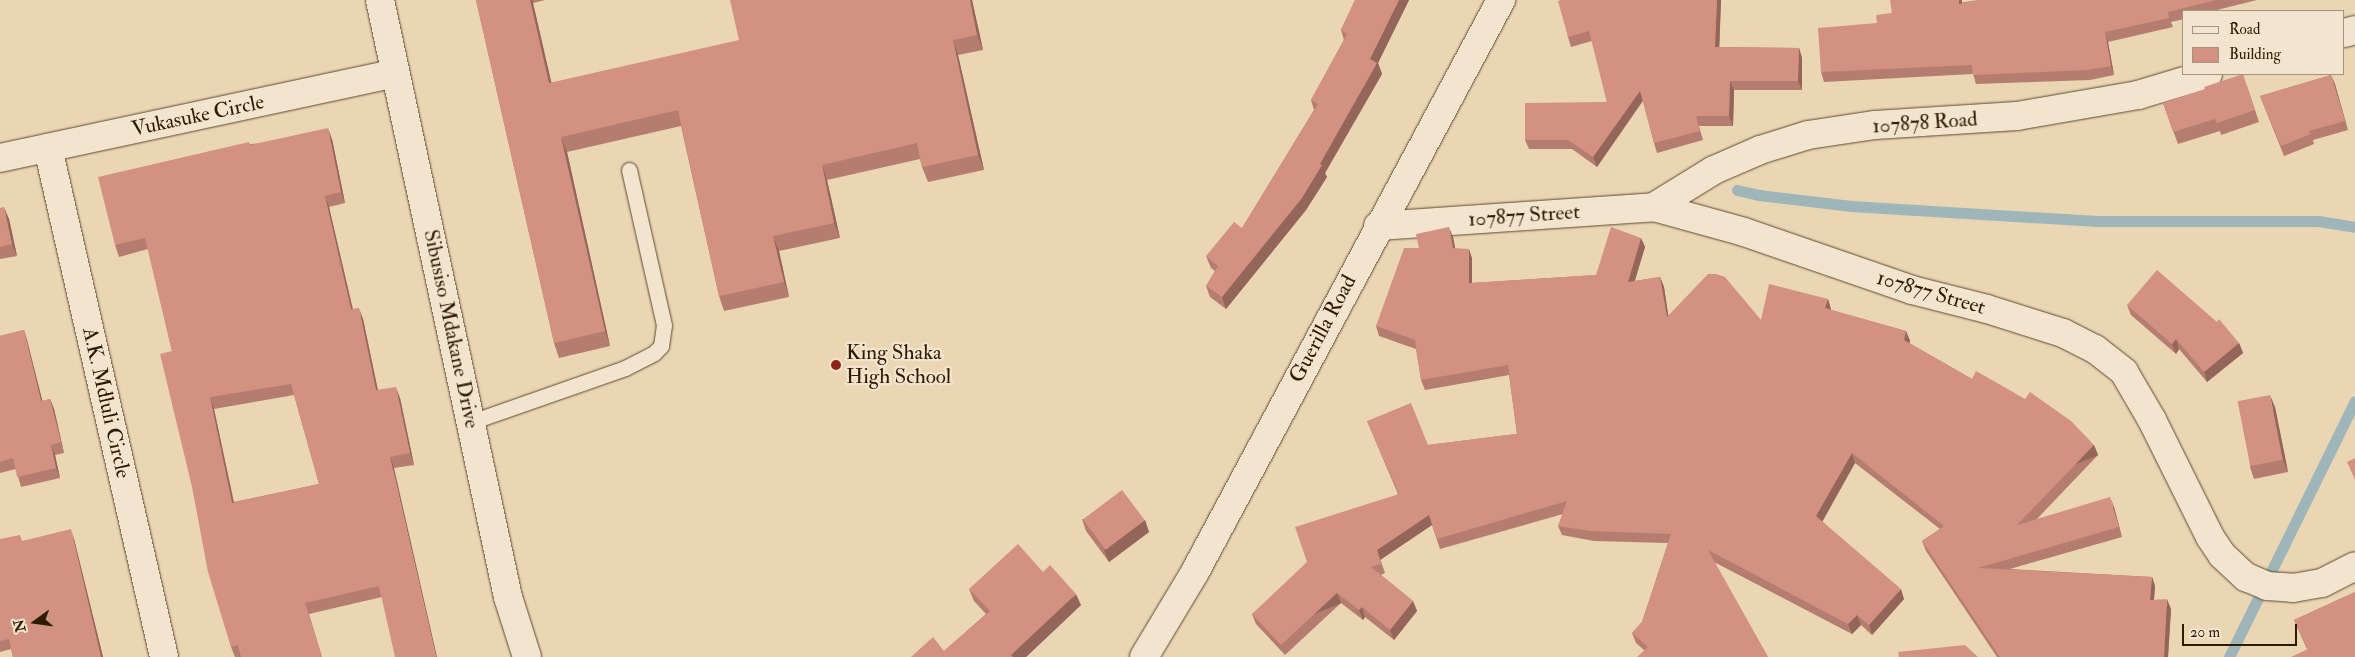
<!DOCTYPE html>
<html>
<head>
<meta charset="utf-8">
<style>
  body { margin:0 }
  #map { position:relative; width:2355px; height:657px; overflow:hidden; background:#ebd6b4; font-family:"IM FELL Double Pica",serif }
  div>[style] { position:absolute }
  .stream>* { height:11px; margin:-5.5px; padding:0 5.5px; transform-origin:5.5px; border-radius:5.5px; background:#9eb6b9 }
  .roads { filter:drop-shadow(0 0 1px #5c4a2f) drop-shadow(0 0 1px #5c4a2f) }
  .lane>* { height:15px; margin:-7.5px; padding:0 7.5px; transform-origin:7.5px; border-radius:7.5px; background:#f2e4ce }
  .street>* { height:28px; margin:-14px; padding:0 14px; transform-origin:14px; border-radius:14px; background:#f2e4ce }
  .secondary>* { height:28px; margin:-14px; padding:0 14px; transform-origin:14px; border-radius:14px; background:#f2e4ce }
  .wall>* { inset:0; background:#b57d6f }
  .shaded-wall>* { inset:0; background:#94665a; transform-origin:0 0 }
  .building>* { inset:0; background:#d39181; transform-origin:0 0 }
  .dots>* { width:14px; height:14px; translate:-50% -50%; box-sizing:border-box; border:2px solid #f2e4ce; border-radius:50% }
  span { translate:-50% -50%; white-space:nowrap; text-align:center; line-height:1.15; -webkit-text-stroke:4.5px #f2e4ce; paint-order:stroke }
  .street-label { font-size:21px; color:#2d1c03 }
  .poi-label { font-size:21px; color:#2d1c03 }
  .left { translate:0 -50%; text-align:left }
  .legend { position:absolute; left:2182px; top:10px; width:162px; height:65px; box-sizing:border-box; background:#f2e4ce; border:1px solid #a3947d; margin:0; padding:6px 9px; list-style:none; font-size:15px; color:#2d1c03 }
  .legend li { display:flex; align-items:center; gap:10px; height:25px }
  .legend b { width:25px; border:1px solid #a3947d }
  .north { position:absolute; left:10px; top:597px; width:50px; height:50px; -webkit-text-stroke:4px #f2e4ce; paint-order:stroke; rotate:256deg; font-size:14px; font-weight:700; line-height:20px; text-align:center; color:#2d1c03 }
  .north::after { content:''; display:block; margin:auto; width:18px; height:22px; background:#2d1c03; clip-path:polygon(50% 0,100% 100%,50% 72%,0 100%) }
  .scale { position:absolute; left:2182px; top:624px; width:115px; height:22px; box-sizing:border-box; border:2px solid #2d1c03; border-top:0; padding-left:6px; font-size:15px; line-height:18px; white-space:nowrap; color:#2d1c03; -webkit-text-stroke:4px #f2e4ce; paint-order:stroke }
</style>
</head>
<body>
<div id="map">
  <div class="stream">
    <div style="left:1737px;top:190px;width:23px;rotate:13deg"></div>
    <div style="left:1759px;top:195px;width:93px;rotate:6.8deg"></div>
    <div style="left:1851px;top:206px;width:247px;rotate:3.5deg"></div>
    <div style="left:2098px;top:221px;width:220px"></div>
    <div style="left:2318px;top:221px;width:37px;rotate:9deg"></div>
    <div style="left:2229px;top:657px;width:285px;rotate:-63.8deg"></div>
  </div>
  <div class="roads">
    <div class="lane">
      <div style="left:471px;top:422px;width:163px;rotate:-19.3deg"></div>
      <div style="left:625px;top:368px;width:33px;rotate:-27deg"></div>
      <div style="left:654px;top:353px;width:10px;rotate:-45deg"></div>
      <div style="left:661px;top:346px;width:21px;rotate:-82deg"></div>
      <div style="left:664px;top:325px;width:159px;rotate:-102.7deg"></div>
    </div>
    <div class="street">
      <div style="left:2344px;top:33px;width:11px;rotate:-15deg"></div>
      <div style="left:48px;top:148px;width:522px;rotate:77.16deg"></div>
      <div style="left:0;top:158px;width:404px;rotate:-12.1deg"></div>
      <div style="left:1654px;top:207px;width:70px;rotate:-31.7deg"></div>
      <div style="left:1714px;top:170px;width:50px;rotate:-23.5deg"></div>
      <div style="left:1760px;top:150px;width:50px;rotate:-17.4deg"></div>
      <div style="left:1808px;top:135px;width:68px;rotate:-8.5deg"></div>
      <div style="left:1875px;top:125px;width:142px;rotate:-3.6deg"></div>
      <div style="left:2017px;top:116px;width:123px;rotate:-9.8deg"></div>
      <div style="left:2138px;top:95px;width:73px;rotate:-16.7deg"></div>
      <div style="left:1378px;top:226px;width:277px;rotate:-3.9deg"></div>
      <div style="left:1654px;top:207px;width:93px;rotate:15.5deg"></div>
      <div style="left:1744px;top:232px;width:178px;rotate:19deg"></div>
      <div style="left:1912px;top:290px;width:77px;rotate:14.2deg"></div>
      <div style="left:1987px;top:309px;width:80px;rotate:17.5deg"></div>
      <div style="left:2063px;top:333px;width:36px;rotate:27deg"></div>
      <div style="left:2095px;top:349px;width:37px;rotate:38deg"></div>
      <div style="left:2124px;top:372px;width:56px;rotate:59.7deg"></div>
      <div style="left:2152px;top:420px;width:131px;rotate:63.6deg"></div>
      <div style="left:2210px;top:537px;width:22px;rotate:56deg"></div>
      <div style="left:2222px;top:555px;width:33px;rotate:43deg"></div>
      <div style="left:2246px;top:577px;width:23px;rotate:23deg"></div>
      <div style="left:2267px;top:586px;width:26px;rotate:4deg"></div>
      <div style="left:2293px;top:588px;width:29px;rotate:-10deg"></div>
      <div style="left:2322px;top:583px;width:37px;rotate:-27deg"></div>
      <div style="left:1144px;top:657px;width:99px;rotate:-59deg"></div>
      <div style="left:1195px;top:572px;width:649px;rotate:-61.85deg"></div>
    </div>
    <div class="secondary">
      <div style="left:380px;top:0;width:611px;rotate:77.9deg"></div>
      <div style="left:508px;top:597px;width:63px;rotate:72.4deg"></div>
    </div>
  </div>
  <div class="wall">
    <div style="clip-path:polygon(476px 0,545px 0,533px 3px,551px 83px,972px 0,983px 50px,958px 55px,984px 170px,928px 182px,922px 167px,920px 159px,827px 180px,840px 238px,779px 251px,789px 297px,724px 311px,719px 296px,681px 126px,567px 152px,610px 346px,559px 358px,554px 343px)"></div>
    <div style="clip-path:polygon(1355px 0,1409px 0,1378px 63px,1382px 74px,1325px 173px,1327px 177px,1306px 210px,1226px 309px,1210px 297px,1206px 286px,1215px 271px,1211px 268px,1206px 256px,1242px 228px,1314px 110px,1311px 100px,1344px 40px,1341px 30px)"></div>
    <div style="clip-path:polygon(1561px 0,1721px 0,1719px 47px,1799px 48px,1802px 58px,1802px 90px,1734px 90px,1733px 126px,1699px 126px,1703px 140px,1657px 153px,1654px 143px,1643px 101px,1597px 167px,1572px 149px,1529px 149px,1525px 140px,1607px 102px,1592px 41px,1571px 47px,1568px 37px)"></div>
    <div style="clip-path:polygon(1979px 0,2257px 0,2213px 11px,2184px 11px,2184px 19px,2171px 22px,2173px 27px,2108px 42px,2114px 75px,2090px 80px,1976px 84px,1973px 74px,1824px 82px,1821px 72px,1877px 23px,1892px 13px)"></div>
    <div style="clip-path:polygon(2331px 75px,2348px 130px,2313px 140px,2314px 144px,2284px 156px,2260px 96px)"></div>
    <div style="clip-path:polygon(2247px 86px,2259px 122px,2221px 135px,2220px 131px,2178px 144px,2163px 103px)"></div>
    <div style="clip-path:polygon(evenodd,332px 139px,345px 203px,329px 207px,353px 309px,363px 319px,378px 390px,400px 398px,414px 465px,394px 468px,382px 597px,309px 614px,322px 657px,235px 657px,231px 647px,172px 351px,148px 249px,119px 257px,115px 245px,250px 144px,332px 139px,294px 395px,319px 484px,234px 502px,214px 409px,294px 395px)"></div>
    <div style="clip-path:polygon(0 208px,9px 219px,17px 256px,0 259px)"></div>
    <div style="clip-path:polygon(1453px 237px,1455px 248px,1472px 258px,1472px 283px,1596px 275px,1641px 238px,1645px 247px,1635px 281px,1660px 277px,1664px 287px,1668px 315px,1761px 320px,1828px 299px,1831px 310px,1906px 331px,1910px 341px,1909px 343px,1972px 379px,2094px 445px,2098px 455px,2036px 520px,2114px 507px,2122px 537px,2010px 569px,2152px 577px,2155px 586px,2154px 600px,2171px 609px,2168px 657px,1997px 657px,1926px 551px,1922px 541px,1940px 529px,1855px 463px,1822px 521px,1904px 599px,1872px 635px,1861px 625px,1852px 634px,1714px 562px,1768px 657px,1644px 650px,1636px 643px,1632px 633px,1642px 622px,1668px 543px,1594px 541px,1562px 535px,1558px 526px,1563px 514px,1440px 549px,1432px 525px,1380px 560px,1385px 573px,1381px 575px,1413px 601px,1417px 611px,1394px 640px,1365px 617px,1363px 620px,1341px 603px,1285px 655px,1256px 624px,1252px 614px,1398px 494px,1367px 421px,1428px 445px,1517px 434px,1509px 375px,1425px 390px,1421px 380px,1416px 349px,1379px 336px,1376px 326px,1419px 248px)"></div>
    <div style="clip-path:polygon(2127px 305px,2239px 343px,2243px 353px,2207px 382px,2179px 349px,2176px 354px,2131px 315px)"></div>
    <div style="clip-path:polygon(24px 330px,27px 340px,42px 401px,50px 399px,54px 409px,64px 453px,55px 455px,60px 478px,21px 487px,16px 469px,0 473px,0 336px)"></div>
    <div style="clip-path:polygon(2275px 407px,2288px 472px,2254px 479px,2250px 467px)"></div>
    <div style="clip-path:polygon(1082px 519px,1145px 520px,1149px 532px,1109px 562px,1086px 531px)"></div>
    <div style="clip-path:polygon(0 539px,22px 541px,74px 539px,103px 657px,13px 657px,11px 649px,0 652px)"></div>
    <div style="clip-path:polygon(1043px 572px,1081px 605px,1026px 657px,911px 657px,944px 651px,986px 614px,974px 601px,969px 589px)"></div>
    <div style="clip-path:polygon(2355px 592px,2307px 649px,2294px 620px)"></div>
  </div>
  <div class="shaded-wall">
    <div style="clip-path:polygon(530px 0,532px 0,533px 3px,555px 98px,549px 83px)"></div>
    <div style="clip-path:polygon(970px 0,972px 0,983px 50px,977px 35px)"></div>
    <div style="clip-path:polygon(1399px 0,1409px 0,1378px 63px,1382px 74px,1325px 173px,1327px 177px,1306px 210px,1226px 309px,1222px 297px,1370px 59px)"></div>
    <div style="clip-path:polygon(1717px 0,1721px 0,1719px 56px,1715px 47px)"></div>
    <div style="clip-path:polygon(1959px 0,1962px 0,1962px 13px,1959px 4px)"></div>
    <div style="clip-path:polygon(2105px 32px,2108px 42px,2114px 75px,2111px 66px)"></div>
    <div style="clip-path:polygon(953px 40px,958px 55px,984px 170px,978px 155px)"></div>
    <div style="clip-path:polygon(1799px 48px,1802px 58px,1802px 90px,1798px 81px)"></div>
    <div style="clip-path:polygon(2331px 75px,2335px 84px,2348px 130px,2345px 121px)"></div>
    <div style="clip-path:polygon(1730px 81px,1734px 90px,1733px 126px,1729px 116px)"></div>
    <div style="clip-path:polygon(1640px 91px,1643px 100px,1597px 167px,1593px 157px)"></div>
    <div style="clip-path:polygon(328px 128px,332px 139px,345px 203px,341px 192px)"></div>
    <div style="clip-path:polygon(561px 137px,567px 152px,610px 346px,605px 331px)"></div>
    <div style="clip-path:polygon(822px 165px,827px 180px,840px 238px,834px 223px)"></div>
    <div style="clip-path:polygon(325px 196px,329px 207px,355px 320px,351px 309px)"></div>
    <div style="clip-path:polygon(4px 207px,9px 219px,17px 256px,12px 244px)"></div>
    <div style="clip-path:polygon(1449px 227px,1453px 237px,1457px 258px,1453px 248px)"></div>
    <div style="clip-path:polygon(773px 236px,779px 251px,789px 297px,784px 282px)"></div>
    <div style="clip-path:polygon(1641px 238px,1645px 247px,1631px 292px,1628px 282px)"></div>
    <div style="clip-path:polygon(1469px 249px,1472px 258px,1472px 293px,1469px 283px)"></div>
    <div style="clip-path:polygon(1660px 277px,1664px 287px,1670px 327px,1667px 317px)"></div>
    <div style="clip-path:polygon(1828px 299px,1831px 309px,1829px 318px,1825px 308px)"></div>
    <div style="clip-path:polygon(359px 308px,363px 319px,380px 401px,376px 390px)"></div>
    <div style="clip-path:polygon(24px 330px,27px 340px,45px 411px,41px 401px)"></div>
    <div style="clip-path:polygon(1906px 331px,1910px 341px,1908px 350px,1904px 340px)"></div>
    <div style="clip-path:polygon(2176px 339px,2179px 349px,2176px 354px,2172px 344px)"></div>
    <div style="clip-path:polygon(2239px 343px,2243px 353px,2207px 382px,2204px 372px)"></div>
    <div style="clip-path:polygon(396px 387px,400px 398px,414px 465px,410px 453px)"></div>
    <div style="clip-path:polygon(2270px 395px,2275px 407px,2288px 472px,2283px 460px)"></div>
    <div style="clip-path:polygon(210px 397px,214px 409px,236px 514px,232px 503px)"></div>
    <div style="clip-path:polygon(50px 399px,54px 409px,64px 453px,61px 442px)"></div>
    <div style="clip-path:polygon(51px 445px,55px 455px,60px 478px,56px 468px)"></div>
    <div style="left:2094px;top:445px;width:11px;height:111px;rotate:68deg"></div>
    <div style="clip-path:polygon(1852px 453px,1855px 463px,1820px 526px,1816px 516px)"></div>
    <div style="clip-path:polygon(390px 457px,394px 468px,437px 657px,436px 657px)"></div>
    <div style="clip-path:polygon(2110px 497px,2114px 507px,2122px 537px)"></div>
    <div style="clip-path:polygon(1429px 515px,1432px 525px,1380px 560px,1385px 573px,1377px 550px)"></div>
    <div style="clip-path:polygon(1145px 520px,1149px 532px,1109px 562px,1104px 550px)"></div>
    <div style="clip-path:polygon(71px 529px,74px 539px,103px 657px,101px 657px)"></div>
    <div style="clip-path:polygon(2152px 577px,2155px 586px,2153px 610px,2150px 600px)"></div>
    <div style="clip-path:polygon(1901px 589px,1904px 599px,1872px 635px,1869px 625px)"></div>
    <div style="left:1337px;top:593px;width:11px;height:76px;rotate:68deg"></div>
    <div style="clip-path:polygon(1076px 594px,1081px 605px,1026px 657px,1012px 657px,1011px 655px)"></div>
    <div style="clip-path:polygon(2167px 599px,2171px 609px,2168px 657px,2164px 657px)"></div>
    <div style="clip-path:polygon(1413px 601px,1417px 611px,1394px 640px,1390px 630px)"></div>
    <div style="clip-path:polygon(1362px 607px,1365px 617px,1363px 620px,1359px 610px)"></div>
    <div style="clip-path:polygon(1857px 615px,1861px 625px,1852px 634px,1848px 624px)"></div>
  </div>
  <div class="building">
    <div style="clip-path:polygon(476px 0,530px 0,549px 83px,739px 40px,730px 0,970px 0,977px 35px,953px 40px,978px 155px,922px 167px,917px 143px,822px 165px,834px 223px,773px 236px,784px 282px,719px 296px,678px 110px,561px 137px,605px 331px,554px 343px)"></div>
    <div style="clip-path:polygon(1355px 0,1399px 0,1370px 59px,1377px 63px,1320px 164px,1322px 165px,1302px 198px,1222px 297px,1206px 286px,1218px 266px,1206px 256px,1234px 222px,1242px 228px,1318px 104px,1311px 100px,1347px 34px,1341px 30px)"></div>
    <div style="clip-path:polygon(1561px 0,1717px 0,1715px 47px,1799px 48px,1798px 81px,1730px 81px,1729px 116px,1696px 116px,1700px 131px,1654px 143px,1640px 91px,1593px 157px,1568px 140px,1525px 140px,1525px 103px,1607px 102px,1589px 31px,1568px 37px,1558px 1px)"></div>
    <div style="clip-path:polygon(1890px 0,1959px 0,1959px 4px,1979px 0,2216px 0,2168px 12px,2169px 18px,2105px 32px,2111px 66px,2087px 70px,1973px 75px,1972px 65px,1821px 72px,1818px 28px,1877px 23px,1876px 15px,1892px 13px)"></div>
    <div style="clip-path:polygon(2243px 74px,2255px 110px,2217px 123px,2215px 119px,2173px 132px,2163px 103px,2205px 89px,2204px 87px)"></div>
    <div style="clip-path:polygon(2331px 75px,2345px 121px,2309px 131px,2311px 134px,2281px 146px,2260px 96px)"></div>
    <div style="clip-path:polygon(evenodd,328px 128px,341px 192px,325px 196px,351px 309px,359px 308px,376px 390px,396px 387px,410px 453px,390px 457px,436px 657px,395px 657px,379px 586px,305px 603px,322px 657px,241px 657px,238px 645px,231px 647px,208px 572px,192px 487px,160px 354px,172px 351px,145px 238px,115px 245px,98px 177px,249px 142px,250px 145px,328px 128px,291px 384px,319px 484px,232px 503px,210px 397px,291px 384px)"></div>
    <div style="clip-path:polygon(4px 207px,12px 244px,0 247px,0 208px)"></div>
    <div style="clip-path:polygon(1449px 227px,1453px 248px,1469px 249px,1469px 283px,1596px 275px,1611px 227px,1641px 238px,1628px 282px,1660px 277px,1667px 317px,1708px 274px,1716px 274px,1725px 277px,1761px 320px,1769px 284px,1828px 299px,1825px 308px,1906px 331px,1904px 340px,1972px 379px,1976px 371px,2025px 399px,2030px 392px,2071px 421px,2094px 445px,2017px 525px,2110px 497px,2119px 527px,1978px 568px,2152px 577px,2150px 600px,2167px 599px,2164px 657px,2000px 657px,1922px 541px,1944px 526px,1852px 453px,1816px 516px,1901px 589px,1869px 625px,1857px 615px,1848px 624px,1708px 550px,1768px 657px,1637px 657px,1648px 647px,1632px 633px,1642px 622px,1671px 534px,1591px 531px,1558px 526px,1567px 501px,1437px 539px,1429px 515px,1377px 550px,1381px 564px,1371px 567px,1413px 601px,1390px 630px,1362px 607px,1359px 610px,1337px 593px,1281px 645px,1252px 614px,1307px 562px,1295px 527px,1399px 494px,1367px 421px,1411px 403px,1428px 445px,1517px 434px,1508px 365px,1421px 380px,1415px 340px,1376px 326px,1404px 248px,1419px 248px,1416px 234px)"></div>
    <div style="clip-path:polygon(2157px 270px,2217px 322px,2219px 319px,2239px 343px,2204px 372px,2176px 339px,2172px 344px,2127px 305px)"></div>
    <div style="clip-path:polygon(24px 330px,41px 401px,50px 399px,61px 442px,51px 445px,56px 468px,17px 477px,13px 458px,0 462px,0 336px)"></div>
    <div style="left:2270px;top:395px;width:66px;height:33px;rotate:79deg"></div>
    <div style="clip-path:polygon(2355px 458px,2355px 480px,2347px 462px)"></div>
    <div style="left:1122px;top:490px;width:38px;height:49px;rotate:53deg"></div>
    <div style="clip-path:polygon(71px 529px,101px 657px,13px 657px,9px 639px,0 641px,0 539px,20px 535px,22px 541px)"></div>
    <div style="clip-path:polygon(1018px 544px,1043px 572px,1050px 565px,1076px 594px,1011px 655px,1013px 657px,911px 657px,933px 637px,944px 651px,990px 611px,969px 589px)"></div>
    <div style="clip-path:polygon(2355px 592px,2355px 657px,2291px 657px,2308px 649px,2294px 620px)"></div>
    <div style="clip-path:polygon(1965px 645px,1978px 657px,1899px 657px,1898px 652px)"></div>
  </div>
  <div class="dots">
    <div style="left:836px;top:365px;background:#8f2418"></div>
  </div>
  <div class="street-label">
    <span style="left:198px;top:116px;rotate:-12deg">Vukasuke Circle</span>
    <span style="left:1925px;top:123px;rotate:-4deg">107878 Road</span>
    <span style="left:1524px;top:216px;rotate:-4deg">107877 Street</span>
    <span style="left:1931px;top:293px;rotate:16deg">107877 Street</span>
    <span style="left:451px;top:329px;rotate:78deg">Sibusiso Mdakane Drive</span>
    <span style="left:1323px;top:329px;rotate:-62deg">Guerilla Road</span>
    <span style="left:106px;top:403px;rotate:77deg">A.K. Mdluli Circle</span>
  </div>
  <div class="poi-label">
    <span class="left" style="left:846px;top:365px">King Shaka<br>High School</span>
  </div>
  <ul class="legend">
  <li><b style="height:6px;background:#f2e4ce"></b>Road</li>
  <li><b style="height:14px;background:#d39181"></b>Building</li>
  </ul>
  <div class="north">N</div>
  <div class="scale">20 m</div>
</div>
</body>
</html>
